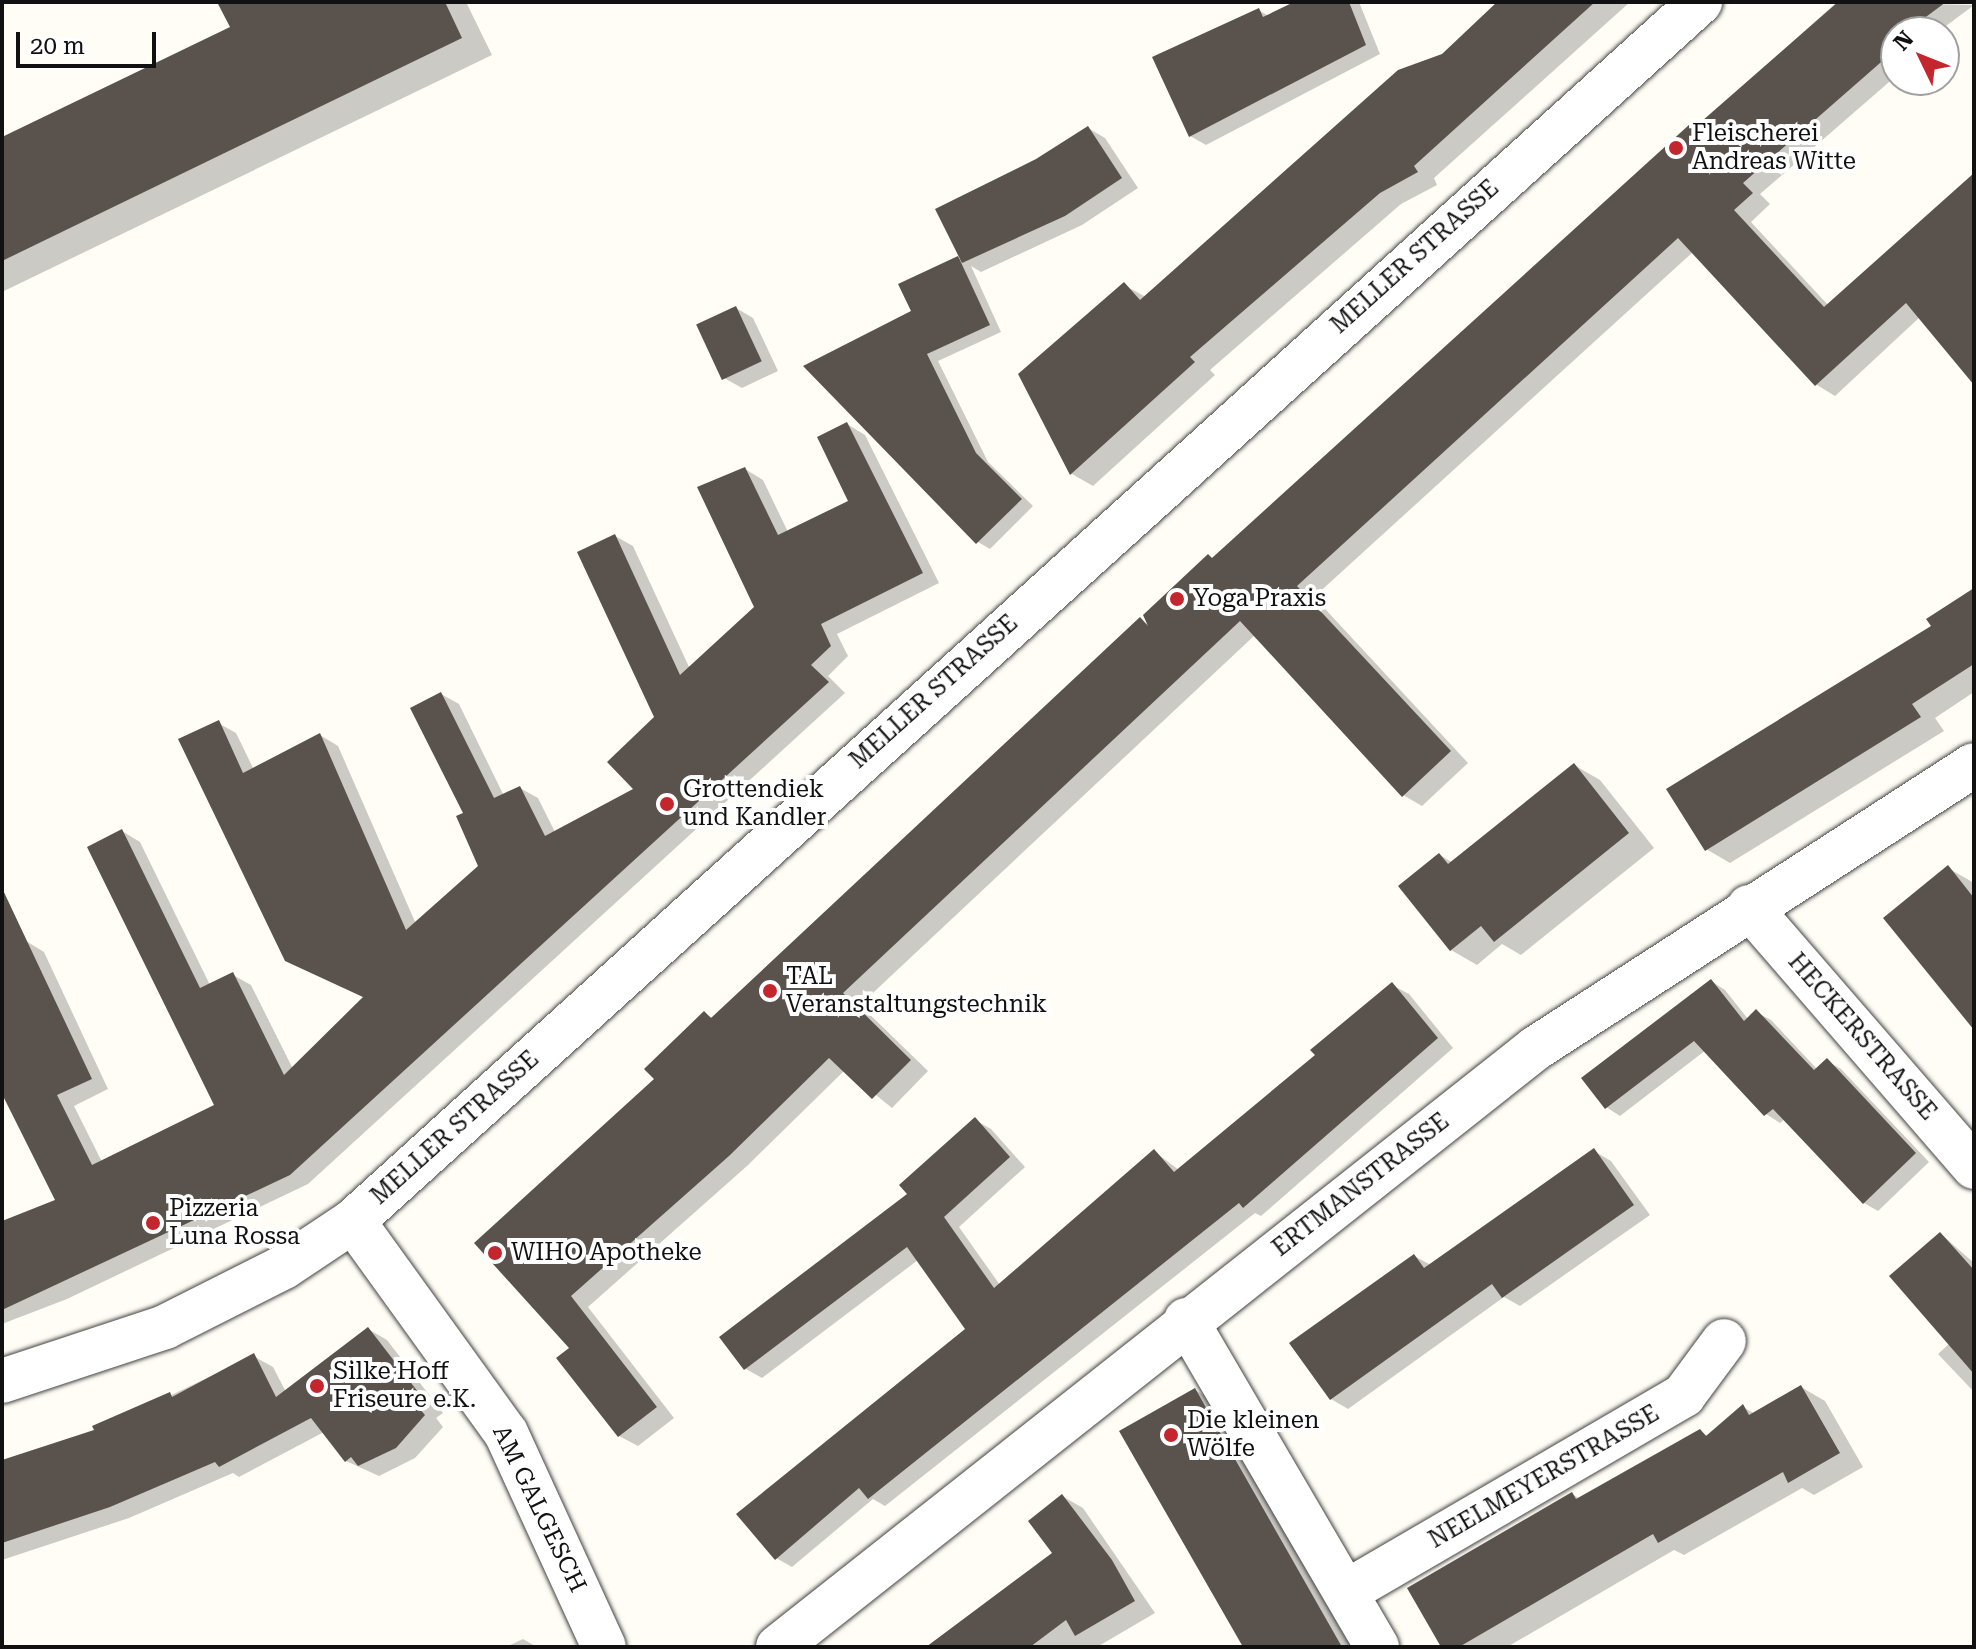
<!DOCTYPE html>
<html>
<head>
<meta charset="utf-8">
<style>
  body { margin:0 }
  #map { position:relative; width:1976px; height:1649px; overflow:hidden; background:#fffdf5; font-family:"Roboto Serif",serif }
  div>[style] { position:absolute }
  .shadow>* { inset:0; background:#0003 }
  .building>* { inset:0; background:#5a524d; transform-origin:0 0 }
  .roads { filter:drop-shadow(0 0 2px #444) drop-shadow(0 0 2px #444) }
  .minor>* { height:44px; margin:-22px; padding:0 22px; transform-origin:22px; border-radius:22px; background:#fff }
  .dots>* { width:22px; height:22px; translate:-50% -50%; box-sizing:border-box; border:4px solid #fff; border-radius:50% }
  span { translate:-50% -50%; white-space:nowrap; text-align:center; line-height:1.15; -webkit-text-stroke:8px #fff; paint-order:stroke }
  .poi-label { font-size:24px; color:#111 }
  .left { translate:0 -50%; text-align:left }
  .street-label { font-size:24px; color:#111 }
  .frame { position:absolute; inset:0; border:4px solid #111; pointer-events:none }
  .north { position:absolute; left:1880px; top:16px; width:80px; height:80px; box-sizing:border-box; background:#fff; border:2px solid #a0a0a0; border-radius:50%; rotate:313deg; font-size:22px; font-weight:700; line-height:32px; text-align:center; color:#111 }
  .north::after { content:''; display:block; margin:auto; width:28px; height:36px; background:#c4262e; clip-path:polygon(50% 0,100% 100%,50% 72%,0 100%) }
  .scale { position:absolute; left:16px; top:32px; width:140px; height:36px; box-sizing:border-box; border:4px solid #111; border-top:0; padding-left:10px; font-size:24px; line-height:28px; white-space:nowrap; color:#111; -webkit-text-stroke:6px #fff; paint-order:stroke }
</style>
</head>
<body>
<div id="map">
  <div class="shadow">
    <div style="clip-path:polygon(219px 2px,466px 2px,492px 55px,2px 292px,2px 139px,233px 28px)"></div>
    <div style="clip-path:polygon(1299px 2px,1359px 2px,1380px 54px,1206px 145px,1190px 136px,1258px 10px,1269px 16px)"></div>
    <div style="clip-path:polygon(1500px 2px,1630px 2px,1434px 178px,1437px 185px,1401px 204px,1210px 370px,1215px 375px,1093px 486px,1072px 474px,1020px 374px,1124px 285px,1146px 297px,1443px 56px)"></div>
    <div style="clip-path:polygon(1837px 2px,1974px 5px,1938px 32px,1896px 32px,1896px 76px,1760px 194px,1770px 204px,1751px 222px,1829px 306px,1974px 176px,1974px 382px,1920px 317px,1835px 396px,1817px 385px,1693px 252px,1314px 597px,1468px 763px,1422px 806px,1403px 795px,1255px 635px,860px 1005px,928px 1071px,892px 1108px,845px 1070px,747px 1166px,588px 1307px,674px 1418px,638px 1446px,619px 1436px,572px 1348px,477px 1243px,657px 1079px,704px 1013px,714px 1019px,1140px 620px,1151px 626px,1214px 559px)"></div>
    <div style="clip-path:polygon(1088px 128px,1105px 138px,1138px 188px,1082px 225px,981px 272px,971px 266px,1001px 332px,938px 361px,988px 462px,1033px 506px,990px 549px,978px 542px,913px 312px,958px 258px,963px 260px,1037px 161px)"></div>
    <div style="clip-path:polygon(736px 308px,753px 318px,778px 371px,742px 388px,724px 378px)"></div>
    <div style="clip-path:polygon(847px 424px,865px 435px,939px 583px,837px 634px,848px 656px,828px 676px,845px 693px,308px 1184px,67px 1299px,2px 1324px,2px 1224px,58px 1201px,2px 1090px,2px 951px,26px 941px,44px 952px,108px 1089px,74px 1106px,102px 1162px,216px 1106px,122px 831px,140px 842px,210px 985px,233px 975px,251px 985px,293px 1069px,365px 998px,286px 960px,218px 723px,236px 733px,254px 770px,320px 735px,338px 746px,416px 924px,480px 866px,441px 694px,459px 704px,504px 796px,520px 788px,538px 798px,555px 832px,636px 789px,656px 718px,615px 536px,633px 546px,690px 669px,756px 607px,745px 469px,763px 480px,788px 532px,851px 502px)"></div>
    <div style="clip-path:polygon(1974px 590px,1974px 692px,1935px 718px,1944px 731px,1730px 863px,1706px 849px)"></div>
    <div style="clip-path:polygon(1574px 765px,1600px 780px,1654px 848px,1521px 955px,1502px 944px,1477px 965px,1451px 950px,1440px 855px,1453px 863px)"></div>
    <div style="clip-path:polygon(1948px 868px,1974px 883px,1974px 1027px)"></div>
    <div style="clip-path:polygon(1711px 981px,1725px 990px,1748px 1019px,1756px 1012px,1771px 1020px,1818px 1070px,1827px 1061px,1841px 1069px,1929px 1162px,1878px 1211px,1864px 1203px,1785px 1119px,1780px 1123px,1766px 1114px,1706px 1050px,1620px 1116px,1606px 1107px)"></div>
    <div style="clip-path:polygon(1392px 985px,1409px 994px,1453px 1048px,1261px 1216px,1255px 1213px,885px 1506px,873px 1499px,792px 1567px,776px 1558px,968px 1329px,918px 1260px,762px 1378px,746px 1369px,722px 1337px,910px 1195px,975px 1120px,991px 1129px,1025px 1167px,959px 1227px,1000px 1285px,1155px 1152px,1179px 1170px,1317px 1055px)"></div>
    <div style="clip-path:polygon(1594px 1151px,1611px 1161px,1650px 1215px,1520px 1306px,1504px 1297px,1348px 1409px,1331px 1399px,1414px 1256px,1431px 1265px)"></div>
    <div style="clip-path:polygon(1941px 1234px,1974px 1263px,1974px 1392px,1938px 1354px,1950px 1343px)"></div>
    <div style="clip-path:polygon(368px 1329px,387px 1340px,443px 1413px,436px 1418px,443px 1427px,415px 1458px,379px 1476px,346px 1461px,324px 1432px,239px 1477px,233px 1473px,129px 1518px,2px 1560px,2px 1462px,96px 1431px,253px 1356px,273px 1367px,286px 1392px)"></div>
    <div style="clip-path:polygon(1801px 1387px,1825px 1401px,1863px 1467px,1814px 1495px,1802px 1488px,1684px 1555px,1674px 1550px,1507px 1647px,1443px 1647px,1572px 1494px,1580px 1499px,1700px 1431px,1709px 1437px,1743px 1407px,1755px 1414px)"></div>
    <div style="clip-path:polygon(1195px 1390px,1226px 1408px,1362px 1647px,1245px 1647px)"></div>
    <div style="clip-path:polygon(1062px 1496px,1083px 1508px,1155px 1613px,1097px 1647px,926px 1647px,1055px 1554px)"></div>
    <div style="clip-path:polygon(523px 1639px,537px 1647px,506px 1647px)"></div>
  </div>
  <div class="building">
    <div style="clip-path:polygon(217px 2px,445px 2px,462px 38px,2px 261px,2px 137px,230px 27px)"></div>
    <div style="clip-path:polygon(1294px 2px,1349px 2px,1366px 45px,1189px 137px,1152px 57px,1259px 8px,1263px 17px)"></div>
    <div style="clip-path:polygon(1497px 2px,1595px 2px,1414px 166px,1418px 172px,1380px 193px,1190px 357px,1195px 362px,1070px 475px,1018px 374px,1124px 282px,1140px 300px,1398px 70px,1442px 54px)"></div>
    <div style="clip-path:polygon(1838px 2px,1946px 2px,1911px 28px,1915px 32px,1896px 32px,1896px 49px,1743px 183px,1753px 193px,1734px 210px,1824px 307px,1974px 173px,1974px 385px,1906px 303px,1815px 386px,1678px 238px,1297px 586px,1451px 751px,1402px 797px,1240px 621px,843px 993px,911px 1060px,872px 1099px,829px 1058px,729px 1156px,571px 1296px,657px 1407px,618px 1437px,556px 1358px,569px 1348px,474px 1243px,654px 1079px,644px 1069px,704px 1011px,711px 1018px,1140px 617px,1148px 626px,1143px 615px,1208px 554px,1212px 558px,1690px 124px,1694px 128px)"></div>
    <div style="clip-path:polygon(1088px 126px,1122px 178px,1065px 216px,962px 263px,935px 209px,1036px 159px)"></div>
    <div style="clip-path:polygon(958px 256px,990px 325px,927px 354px,976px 453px,1022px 499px,976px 544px,803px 366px,911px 311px,898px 284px)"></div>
    <div style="left:736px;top:306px;width:61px;height:44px;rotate:65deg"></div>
    <div style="clip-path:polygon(847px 422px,923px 573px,821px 624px,831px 646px,811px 665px,829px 682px,290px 1175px,2px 1310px,2px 1221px,55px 1200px,2px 1094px,2px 888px,92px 1079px,57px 1095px,92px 1165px,214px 1105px,87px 847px,122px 829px,200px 988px,233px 972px,284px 1075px,363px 997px,285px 961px,178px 739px,219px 720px,243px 773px,320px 733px,406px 930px,478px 866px,456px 816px,463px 813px,410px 708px,441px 692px,494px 798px,520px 786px,545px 836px,633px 789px,607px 762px,654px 717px,577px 552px,615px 534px,680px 675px,754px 607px,697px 487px,745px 467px,778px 535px,848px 501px,817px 437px)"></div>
    <div style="clip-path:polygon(1974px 588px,1974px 664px,1912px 704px,1921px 717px,1705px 851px,1666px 789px,1931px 626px,1926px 619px)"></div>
    <div style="clip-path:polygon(1574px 763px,1629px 833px,1494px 942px,1481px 926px,1450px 951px,1398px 886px,1439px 853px,1448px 864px)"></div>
    <div style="clip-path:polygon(1948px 865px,1974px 898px,1974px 1030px,1883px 918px)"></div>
    <div style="clip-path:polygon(1711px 979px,1744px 1021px,1756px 1009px,1814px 1070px,1827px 1058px,1916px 1153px,1863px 1204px,1773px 1109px,1764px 1116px,1694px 1041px,1605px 1109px,1581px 1078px)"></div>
    <div style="clip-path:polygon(1392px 982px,1438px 1038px,1243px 1208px,1239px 1203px,868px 1499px,859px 1488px,775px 1560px,736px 1514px,965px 1329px,907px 1247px,744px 1370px,719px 1337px,907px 1194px,899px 1185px,975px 1117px,1010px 1157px,944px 1217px,994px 1288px,1154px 1149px,1174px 1172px,1315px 1055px,1310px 1050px)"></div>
    <div style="clip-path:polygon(1594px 1148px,1634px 1205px,1502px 1298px,1492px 1284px,1330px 1400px,1289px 1343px,1414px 1254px,1424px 1268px)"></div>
    <div style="clip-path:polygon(1940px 1232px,1974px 1270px,1974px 1374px,1889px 1276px)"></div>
    <div style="clip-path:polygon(368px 1327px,425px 1401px,418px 1407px,425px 1415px,396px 1448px,358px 1466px,351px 1457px,345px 1462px,311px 1418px,219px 1467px,215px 1462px,110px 1507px,2px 1543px,2px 1460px,94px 1430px,92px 1426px,170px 1392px,172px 1397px,254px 1353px,276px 1397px)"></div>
    <div style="clip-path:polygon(1801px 1385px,1840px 1453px,1788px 1483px,1783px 1472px,1658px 1543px,1653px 1534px,1459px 1647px,1441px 1647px,1407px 1588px,1572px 1492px,1576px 1499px,1700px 1429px,1706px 1436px,1743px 1404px,1749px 1415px)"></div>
    <div style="clip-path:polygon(1195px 1388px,1223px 1438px,1342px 1647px,1243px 1647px,1119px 1431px)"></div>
    <div style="clip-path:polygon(1062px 1494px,1112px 1560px,1135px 1601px,1075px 1636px,1066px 1620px,1030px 1647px,926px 1647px,1052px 1553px,1028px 1521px)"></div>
  </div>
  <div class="roads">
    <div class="minor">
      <div style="left:1749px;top:907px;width:344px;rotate:49.1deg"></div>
      <div style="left:353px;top:1221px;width:261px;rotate:54.2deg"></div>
      <div style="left:506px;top:1433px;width:235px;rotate:65.4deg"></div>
      <div style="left:1186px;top:1320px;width:379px;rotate:59.7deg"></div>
      <div style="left:2px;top:1381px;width:172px;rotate:-18.3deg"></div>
      <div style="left:165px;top:1327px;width:133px;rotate:-26.8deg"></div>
      <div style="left:284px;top:1267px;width:83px;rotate:-33.7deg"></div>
      <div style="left:353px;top:1221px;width:1817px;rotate:-42.14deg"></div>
      <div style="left:1346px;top:1592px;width:391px;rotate:-30.2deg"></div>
      <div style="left:1684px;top:1395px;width:67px;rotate:-53.5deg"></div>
      <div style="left:778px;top:1647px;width:966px;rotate:-38.32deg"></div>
      <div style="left:1536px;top:1048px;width:521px;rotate:-32.87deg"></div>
    </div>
  </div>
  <div class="dots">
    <div style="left:1676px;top:148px;background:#c4262e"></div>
    <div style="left:1177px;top:599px;background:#c4262e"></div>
    <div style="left:667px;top:804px;background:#c4262e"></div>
    <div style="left:770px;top:991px;background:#c4262e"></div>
    <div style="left:153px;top:1223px;background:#c4262e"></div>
    <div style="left:495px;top:1253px;background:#c4262e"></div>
    <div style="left:317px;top:1386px;background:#c4262e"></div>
    <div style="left:1171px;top:1435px;background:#c4262e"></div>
  </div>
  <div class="poi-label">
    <span class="left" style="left:1692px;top:148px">Fleischerei<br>Andreas Witte</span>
    <span class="left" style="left:1193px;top:599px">Yoga Praxis</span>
    <span class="left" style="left:683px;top:804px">Grottendiek<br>und Kandler</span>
    <span class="left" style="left:786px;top:991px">TAL<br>Veranstaltungstechnik</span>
    <span class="left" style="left:169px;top:1223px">Pizzeria<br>Luna Rossa</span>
    <span class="left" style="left:511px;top:1253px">WIHO Apotheke</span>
    <span class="left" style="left:333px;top:1386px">Silke Hoff<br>Friseure e.K.</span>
    <span class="left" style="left:1187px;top:1435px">Die kleinen<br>Wölfe</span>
  </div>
  <div class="street-label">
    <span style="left:1415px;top:257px;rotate:-42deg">MELLER STRASSE</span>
    <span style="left:934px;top:692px;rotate:-42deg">MELLER STRASSE</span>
    <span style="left:1862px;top:1037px;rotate:49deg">HECKERSTRASSE</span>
    <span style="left:455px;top:1128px;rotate:-42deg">MELLER STRASSE</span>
    <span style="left:1361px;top:1185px;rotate:-38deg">ERTMANSTRASSE</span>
    <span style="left:1544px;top:1477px;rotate:-30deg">NEELMEYERSTRASSE</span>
    <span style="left:539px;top:1509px;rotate:64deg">AM GALGESCH</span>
  </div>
  <div class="frame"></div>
  <div class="north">N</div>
  <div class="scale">20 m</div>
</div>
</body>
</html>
